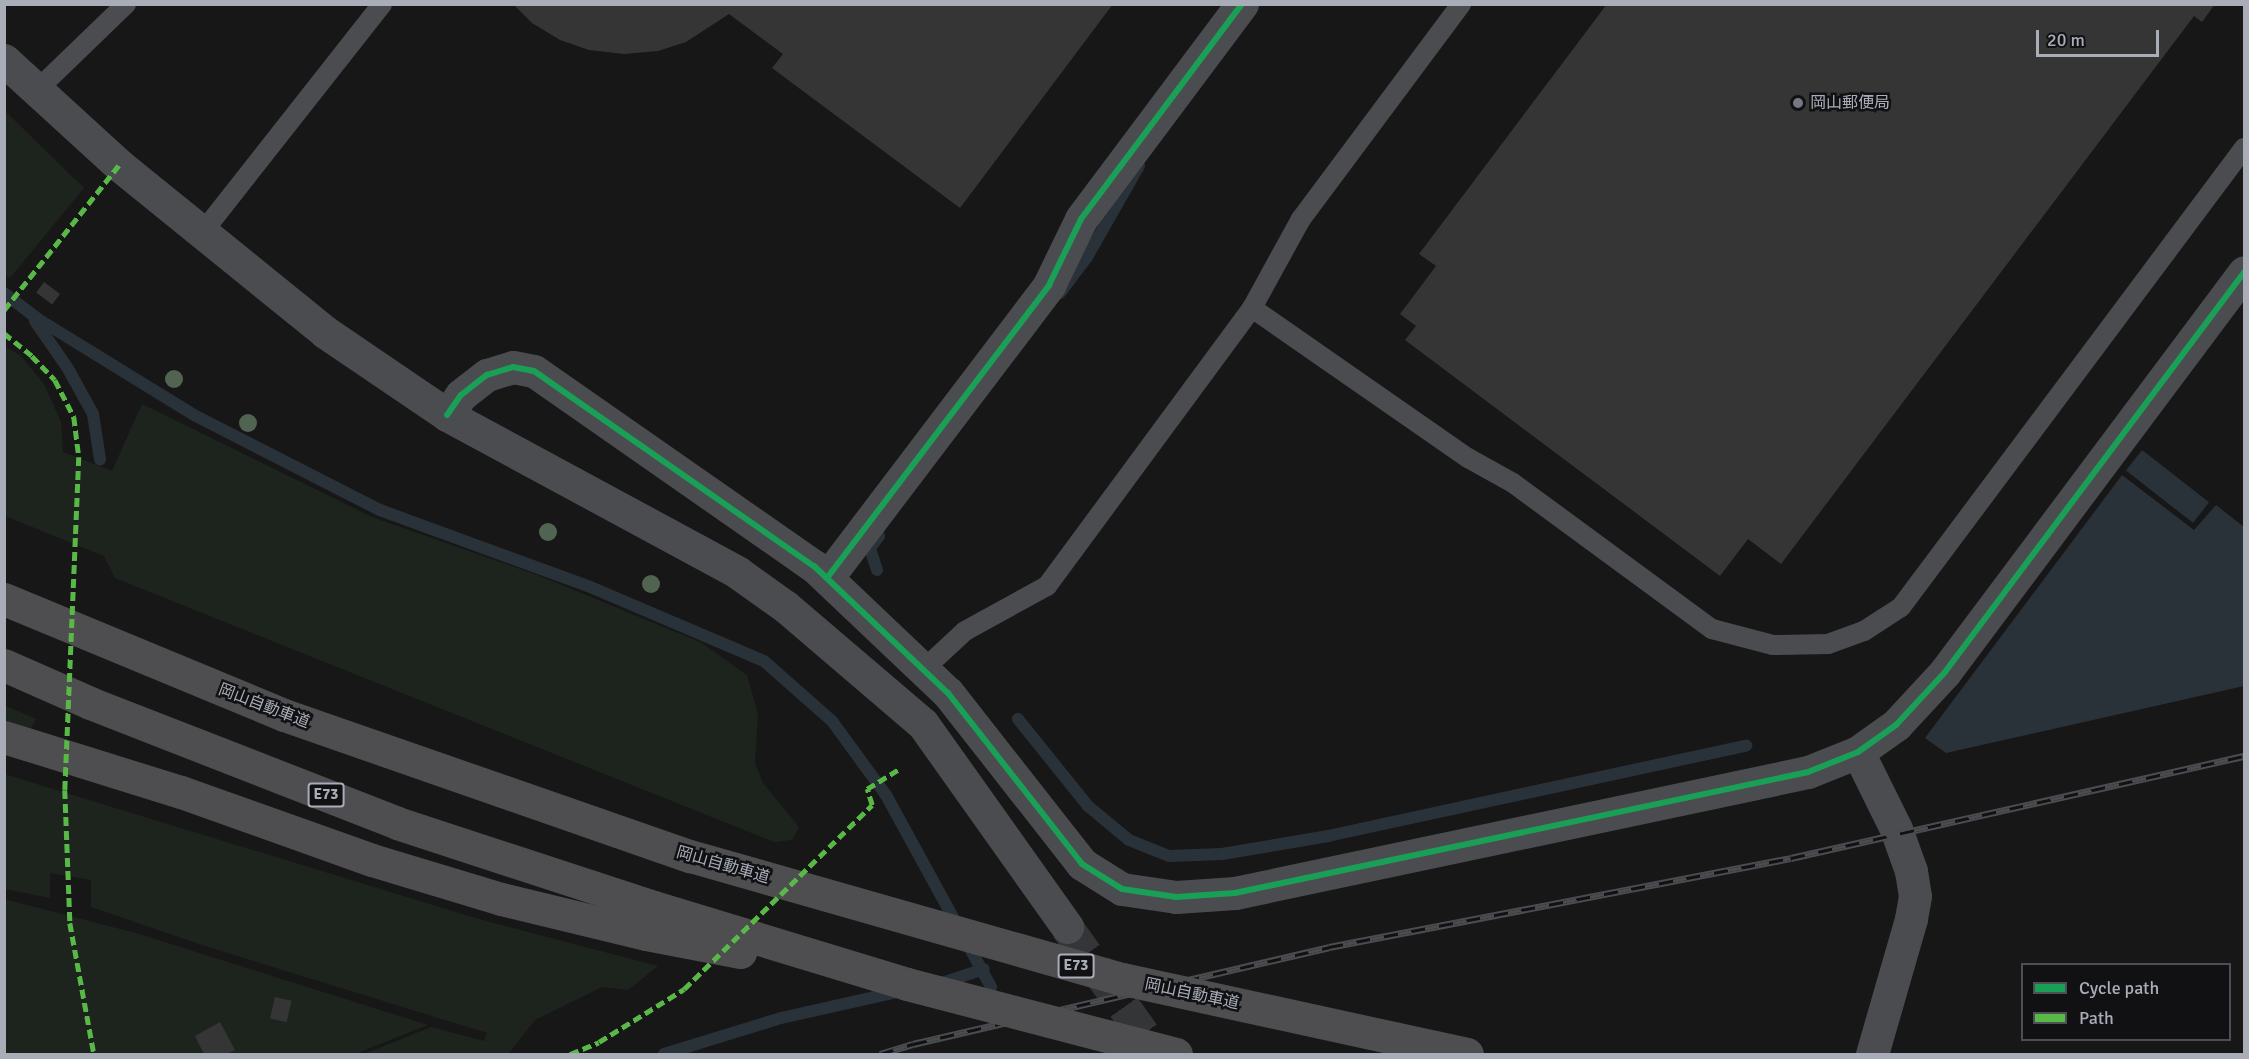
<!DOCTYPE html>
<html>
<head>
<meta charset="utf-8">
<style>
  body { margin:0 }
  #map { position:relative; width:2249px; height:1059px; overflow:hidden; background:#171717; font-family:Signika,"Noto Sans JP",sans-serif }
  div>[style] { position:absolute }
  .green>* { inset:0; background:#1d241e }
  .water>* { inset:0; background:#2a3239; transform-origin:0 0 }
  .stream>* { height:12px; margin:-6px; padding:0 6px; transform-origin:6px; border-radius:6px; background:#2a3239 }
  .building>* { inset:0; background:#353536; transform-origin:0 0 }
  .tertiary-tunnel>* { height:33px; margin-top:-16.5px; transform-origin:0; background:repeating-linear-gradient(90deg,#343537 0 33px,transparent 0 49px) }
  .service>* { height:20px; margin:-10px; padding:0 10px; transform-origin:10px; border-radius:10px; background:#4b4c50 }
  .minor>* { height:33px; margin:-16.5px; padding:0 16.5px; transform-origin:16.5px; border-radius:16.5px; background:#4b4c50 }
  .tertiary>* { height:33px; margin:-16.5px; padding:0 16.5px; transform-origin:16.5px; border-radius:16.5px; background:#4b4c50 }
  .motorway>* { height:33px; margin:-16.5px; padding:0 16.5px; transform-origin:16.5px; border-radius:16.5px; background:#4e4e51 }
  .rail>* { height:7px; margin-top:-3.5px; transform-origin:0; background:repeating-linear-gradient(90deg,#111113 0 14px,#4b4c4f 0 28px); box-sizing:border-box; border-block:2px solid #4b4c4f }
  .motorway-bridge>* { height:33px; margin:-16.5px; padding:0 16.5px; transform-origin:16.5px; border-radius:16.5px; background:#4e4e51 }
  .quiet>* { height:4.5px; margin-top:-2.25px; transform-origin:0; background:repeating-linear-gradient(90deg,#58b947 0 9px,transparent 0 13.5px) }
  .cycleway>* { height:6px; margin:-3px; padding:0 3px; transform-origin:3px; border-radius:3px; background:#1a9f57 }
  .trees>* { width:18px; height:18px; margin:-9px; border-radius:50%; background:#506451 }
  .dots>* { width:16px; height:16px; translate:-50% -50%; box-sizing:border-box; border:3px solid #111113; border-radius:50% }
  span { translate:-50% -50%; white-space:nowrap; text-align:center; line-height:1.15; -webkit-text-stroke:5px #111113; paint-order:stroke }
  .shield-label span { padding:2px 4px; background:#111113; border:2px solid; border-radius:4px; -webkit-text-stroke-width:0 }
  .shield-label { font-size:15px; color:#a8adb8; font-weight:700 }
  .poi-label { font-size:16px; color:#a8adb8 }
  .left { translate:0 -50%; text-align:left }
  .street-label { font-size:16px; color:#a8adb8 }
  .frame { position:absolute; inset:0; border:6px solid #a8adb8; pointer-events:none }
  .legend { position:absolute; left:2021px; top:963px; width:210px; height:78px; box-sizing:border-box; background:#111113; border:2px solid #4d4f55; margin:0; padding:8px 10px; list-style:none; font-size:18px; color:#a8adb8 }
  .legend li { display:flex; align-items:center; gap:12px; height:30px }
  .legend b { width:30px; border:2px solid #4d4f55 }
  .scale { position:absolute; left:2036px; top:30px; width:123px; height:27px; box-sizing:border-box; border:3px solid #a8adb8; border-top:0; padding-left:8px; font-size:18px; line-height:21px; white-space:nowrap; color:#a8adb8; -webkit-text-stroke:4px #111113; paint-order:stroke }
</style>
</head>
<body>
<div id="map">
  <div class="green">
    <div style="clip-path:polygon(4px 110px,84px 188px,10px 278px,4px 274px)"></div>
    <div style="clip-path:polygon(4px 346px,21px 356px,44px 384px,61px 422px,63px 452px,112px 471px,142px 404px,372px 517px,540px 576px,700px 642px,747px 675px,758px 714px,755px 763px,763px 783px,799px 827px,792px 840px,774px 842px,115px 578px,104px 556px,5px 516px)"></div>
    <div style="clip-path:polygon(4px 705px,36px 719px,31px 728px,5px 721px)"></div>
    <div style="clip-path:polygon(4px 774px,482px 920px,658px 966px,628px 990px,602px 987px,535px 1020px,508px 1054px,364px 1054px,431px 1027px,484px 1041px,487px 1033px,208px 947px,91px 907px,91px 880px,50px 873px,50px 898px,5px 889px)"></div>
    <div style="clip-path:polygon(4px 899px,136px 933px,428px 1025px,355px 1054px,5px 1054px)"></div>
  </div>
  <div class="water">
    <div style="left:2142px;top:450px;width:85px;height:26px;rotate:38deg"></div>
    <div style="clip-path:polygon(2122px 475px,2194px 530px,2216px 505px,2244px 527px,2244px 686px,1946px 753px,1925px 738px)"></div>
  </div>
  <div class="stream">
    <div style="left:4px;top:293px;width:43px;rotate:37.4deg"></div>
    <div style="left:38px;top:319px;width:183px;rotate:31.6deg"></div>
    <div style="left:194px;top:415px;width:209px;rotate:27.1deg"></div>
    <div style="left:380px;top:510px;width:221px;rotate:20.1deg"></div>
    <div style="left:588px;top:586px;width:191px;rotate:23.1deg"></div>
    <div style="left:764px;top:661px;width:91px;rotate:41.4deg"></div>
    <div style="left:832px;top:721px;width:92px;rotate:53.9deg"></div>
    <div style="left:886px;top:795px;width:219px;rotate:61.3deg"></div>
    <div style="left:1060px;top:293px;width:45px;rotate:-53.1deg"></div>
    <div style="left:1087px;top:257px;width:105px;rotate:-60.3deg"></div>
    <div style="left:35px;top:321px;width:56px;rotate:55.2deg"></div>
    <div style="left:67px;top:367px;width:54px;rotate:61deg"></div>
    <div style="left:93px;top:414px;width:46px;rotate:81.2deg"></div>
    <div style="left:877px;top:570px;width:23px;rotate:-108deg"></div>
    <div style="left:870px;top:548px;width:15px;rotate:-53deg"></div>
    <div style="left:1018px;top:719px;width:112px;rotate:51.2deg"></div>
    <div style="left:1088px;top:806px;width:53px;rotate:39.7deg"></div>
    <div style="left:1129px;top:840px;width:43px;rotate:21.8deg"></div>
    <div style="left:1169px;top:856px;width:53px;rotate:-2.2deg"></div>
    <div style="left:1222px;top:854px;width:108px;rotate:-9.6deg"></div>
    <div style="left:1328px;top:836px;width:428px;rotate:-12.2deg"></div>
    <div style="left:939px;top:984px;width:47px;rotate:-18.4deg"></div>
    <div style="left:664px;top:1054px;width:122px;rotate:-17.1deg"></div>
    <div style="left:781px;top:1018px;width:124px;rotate:-12.6deg"></div>
  </div>
  <div class="building">
    <div style="clip-path:polygon(513px 4px,1113px 4px,960px 208px,772px 68px,783px 54px,729px 14px,686px 42px,658px 51px,624px 54px,589px 50px,560px 40px,532px 23px)"></div>
    <div style="clip-path:polygon(1607px 4px,2215px 4px,2202px 22px,2194px 16px,1781px 564px,1748px 539px,1720px 576px,1405px 340px,1416px 326px,1400px 314px,1436px 266px,1419px 254px)"></div>
    <div style="left:44px;top:282px;width:20px;height:13px;rotate:37deg"></div>
    <div style="left:275px;top:997px;width:17px;height:22px;rotate:13deg"></div>
    <div style="clip-path:polygon(220px 1022px,235px 1050px,227px 1054px,204px 1054px,195px 1036px)"></div>
  </div>
  <div class="tertiary-tunnel">
    <div style="left:1067px;top:927px;width:156px;rotate:54.4deg"></div>
  </div>
  <div class="service">
    <div style="left:37px;top:90px;width:124px;rotate:-44deg"></div>
    <div style="left:202px;top:233px;width:291px;rotate:-51.8deg"></div>
    <div style="left:1252px;top:308px;width:263px;rotate:34.8deg"></div>
    <div style="left:1468px;top:458px;width:51px;rotate:29.1deg"></div>
    <div style="left:1513px;top:483px;width:247px;rotate:36.3deg"></div>
    <div style="left:1712px;top:629px;width:63px;rotate:14.7deg"></div>
    <div style="left:1773px;top:645px;width:55px;rotate:-1deg"></div>
    <div style="left:1828px;top:644px;width:38px;rotate:-20deg"></div>
    <div style="left:1864px;top:631px;width:44px;rotate:-33deg"></div>
    <div style="left:1901px;top:607px;width:573px;rotate:-53.23deg"></div>
    <div style="left:923px;top:670px;width:57px;rotate:-42.9deg"></div>
    <div style="left:965px;top:631px;width:94px;rotate:-28.8deg"></div>
    <div style="left:1047px;top:586px;width:345px;rotate:-53.6deg"></div>
    <div style="left:1252px;top:308px;width:102px;rotate:-61.2deg"></div>
    <div style="left:1301px;top:219px;width:268px;rotate:-53.3deg"></div>
  </div>
  <div class="minor">
    <div style="left:827px;top:578px;width:368px;rotate:-52.8deg"></div>
    <div style="left:1049px;top:285px;width:73px;rotate:-64.1deg"></div>
    <div style="left:1081px;top:219px;width:269px;rotate:-53.2deg"></div>
    <div style="left:1858px;top:752px;width:86px;rotate:63.7deg"></div>
    <div style="left:1896px;top:829px;width:45px;rotate:70.3deg"></div>
    <div style="left:1911px;top:871px;width:25px;rotate:81deg"></div>
    <div style="left:1915px;top:896px;width:23px;rotate:100deg"></div>
    <div style="left:1911px;top:919px;width:141px;rotate:106.1deg"></div>
  </div>
  <div class="tertiary">
    <div style="left:4px;top:60px;width:156px;rotate:42.4deg"></div>
    <div style="left:119px;top:165px;width:265px;rotate:39deg"></div>
    <div style="left:325px;top:332px;width:148px;rotate:34.2deg"></div>
    <div style="left:447px;top:415px;width:330px;rotate:28.4deg"></div>
    <div style="left:737px;top:572px;width:60px;rotate:35.5deg"></div>
    <div style="left:786px;top:607px;width:180px;rotate:40.5deg"></div>
    <div style="left:923px;top:724px;width:249px;rotate:54.6deg"></div>
    <div style="left:447px;top:415px;width:24px;rotate:-55deg"></div>
    <div style="left:461px;top:395px;width:33px;rotate:-38deg"></div>
    <div style="left:487px;top:375px;width:27px;rotate:-17deg"></div>
    <div style="left:513px;top:367px;width:21px;rotate:11deg"></div>
    <div style="left:534px;top:371px;width:341px;rotate:34.9deg"></div>
    <div style="left:814px;top:566px;width:185px;rotate:43.5deg"></div>
    <div style="left:948px;top:693px;width:217px;rotate:51.9deg"></div>
    <div style="left:1082px;top:864px;width:47px;rotate:32deg"></div>
    <div style="left:1122px;top:889px;width:55px;rotate:8.4deg"></div>
    <div style="left:1176px;top:897px;width:59px;rotate:-3.9deg"></div>
    <div style="left:1235px;top:893px;width:586px;rotate:-11.92deg"></div>
    <div style="left:1808px;top:772px;width:54px;rotate:-21.8deg"></div>
    <div style="left:1858px;top:752px;width:47px;rotate:-35.4deg"></div>
    <div style="left:1896px;top:725px;width:72px;rotate:-47.2deg"></div>
    <div style="left:1945px;top:672px;width:499px;rotate:-53.2deg"></div>
  </div>
  <div class="motorway">
    <div style="left:4px;top:599px;width:303px;rotate:22.5deg"></div>
    <div style="left:284px;top:715px;width:430px;rotate:19.2deg"></div>
    <div style="left:4px;top:665px;width:94px;rotate:23.8deg"></div>
    <div style="left:90px;top:703px;width:330px;rotate:21.3deg"></div>
    <div style="left:397px;top:823px;width:270px;rotate:18.1deg"></div>
    <div style="left:654px;top:907px;width:264px;rotate:16.9deg"></div>
    <div style="left:4px;top:737px;width:185px;rotate:17.3deg"></div>
    <div style="left:181px;top:792px;width:203px;rotate:19.6deg"></div>
    <div style="left:372px;top:860px;width:135px;rotate:16.8deg"></div>
    <div style="left:501px;top:899px;width:149px;rotate:13.6deg"></div>
    <div style="left:646px;top:934px;width:96px;rotate:10.8deg"></div>
  </div>
  <div class="rail">
    <div style="left:880px;top:1054px;width:34px;rotate:-17deg"></div>
    <div style="left:913px;top:1044px;width:427px;rotate:-13.1deg"></div>
    <div style="left:1329px;top:947px;width:470px;rotate:-10.9deg"></div>
    <div style="left:1791px;top:858px;width:464px;rotate:-12.7deg"></div>
  </div>
  <div class="motorway-bridge">
    <div style="left:690px;top:856px;width:450px;rotate:15.9deg"></div>
    <div style="left:1123px;top:979px;width:352px;rotate:12.3deg"></div>
    <div style="left:907px;top:984px;width:278px;rotate:14.6deg"></div>
  </div>
  <div class="quiet">
    <div style="left:4px;top:310px;width:185px;rotate:-51.6deg"></div>
    <div style="left:4px;top:333px;width:36px;rotate:39deg"></div>
    <div style="left:32px;top:356px;width:33px;rotate:46deg"></div>
    <div style="left:55px;top:380px;width:42px;rotate:62.8deg"></div>
    <div style="left:74px;top:417px;width:40px;rotate:82.9deg"></div>
    <div style="left:79px;top:457px;width:333px;rotate:92.4deg"></div>
    <div style="left:65px;top:790px;width:133px;rotate:87.8deg"></div>
    <div style="left:70px;top:923px;width:133px;rotate:79.6deg"></div>
    <div style="left:570px;top:1054px;width:31px;rotate:-22deg"></div>
    <div style="left:599px;top:1042px;width:100px;rotate:-31.9deg"></div>
    <div style="left:684px;top:989px;width:263px;rotate:-44.4deg"></div>
    <div style="left:872px;top:805px;width:17px;rotate:-107deg"></div>
    <div style="left:867px;top:789px;width:39px;rotate:-32deg"></div>
  </div>
  <div class="cycleway">
    <div style="left:447px;top:415px;width:24px;rotate:-55deg"></div>
    <div style="left:461px;top:395px;width:33px;rotate:-38deg"></div>
    <div style="left:487px;top:375px;width:27px;rotate:-17deg"></div>
    <div style="left:513px;top:367px;width:21px;rotate:11deg"></div>
    <div style="left:534px;top:371px;width:341px;rotate:34.9deg"></div>
    <div style="left:814px;top:566px;width:185px;rotate:43.5deg"></div>
    <div style="left:948px;top:693px;width:217px;rotate:51.9deg"></div>
    <div style="left:1082px;top:864px;width:47px;rotate:32deg"></div>
    <div style="left:1122px;top:889px;width:55px;rotate:8.4deg"></div>
    <div style="left:1176px;top:897px;width:59px;rotate:-3.9deg"></div>
    <div style="left:1235px;top:893px;width:586px;rotate:-11.92deg"></div>
    <div style="left:1808px;top:772px;width:54px;rotate:-21.8deg"></div>
    <div style="left:1858px;top:752px;width:47px;rotate:-35.4deg"></div>
    <div style="left:1896px;top:725px;width:72px;rotate:-47.2deg"></div>
    <div style="left:1945px;top:672px;width:499px;rotate:-53.2deg"></div>
    <div style="left:827px;top:578px;width:368px;rotate:-52.8deg"></div>
    <div style="left:1049px;top:285px;width:73px;rotate:-64.1deg"></div>
    <div style="left:1081px;top:219px;width:269px;rotate:-53.2deg"></div>
  </div>
  <div class="trees">
    <div style="left:174px;top:379px"></div>
    <div style="left:248px;top:423px"></div>
    <div style="left:548px;top:532px"></div>
    <div style="left:651px;top:584px"></div>
  </div>
  <div class="dots">
    <div style="left:1798px;top:103px;background:#757880"></div>
  </div>
  <div class="shield-label">
    <span style="left:326px;top:795px">E73</span>
    <span style="left:1076px;top:966px">E73</span>
  </div>
  <div class="poi-label">
    <span class="left" style="left:1810px;top:103px">岡山郵便局</span>
  </div>
  <div class="street-label">
    <span style="left:264px;top:706px;rotate:21deg">岡山自動車道</span>
    <span style="left:723px;top:865px;rotate:16deg">岡山自動車道</span>
    <span style="left:1192px;top:994px;rotate:12deg">岡山自動車道</span>
  </div>
  <div class="frame"></div>
  <ul class="legend">
  <li><b style="height:8px;background:#1a9f57"></b>Cycle path</li>
  <li><b style="height:8px;background:#58b947"></b>Path</li>
  </ul>
  <div class="scale">20 m</div>
</div>
</body>
</html>
